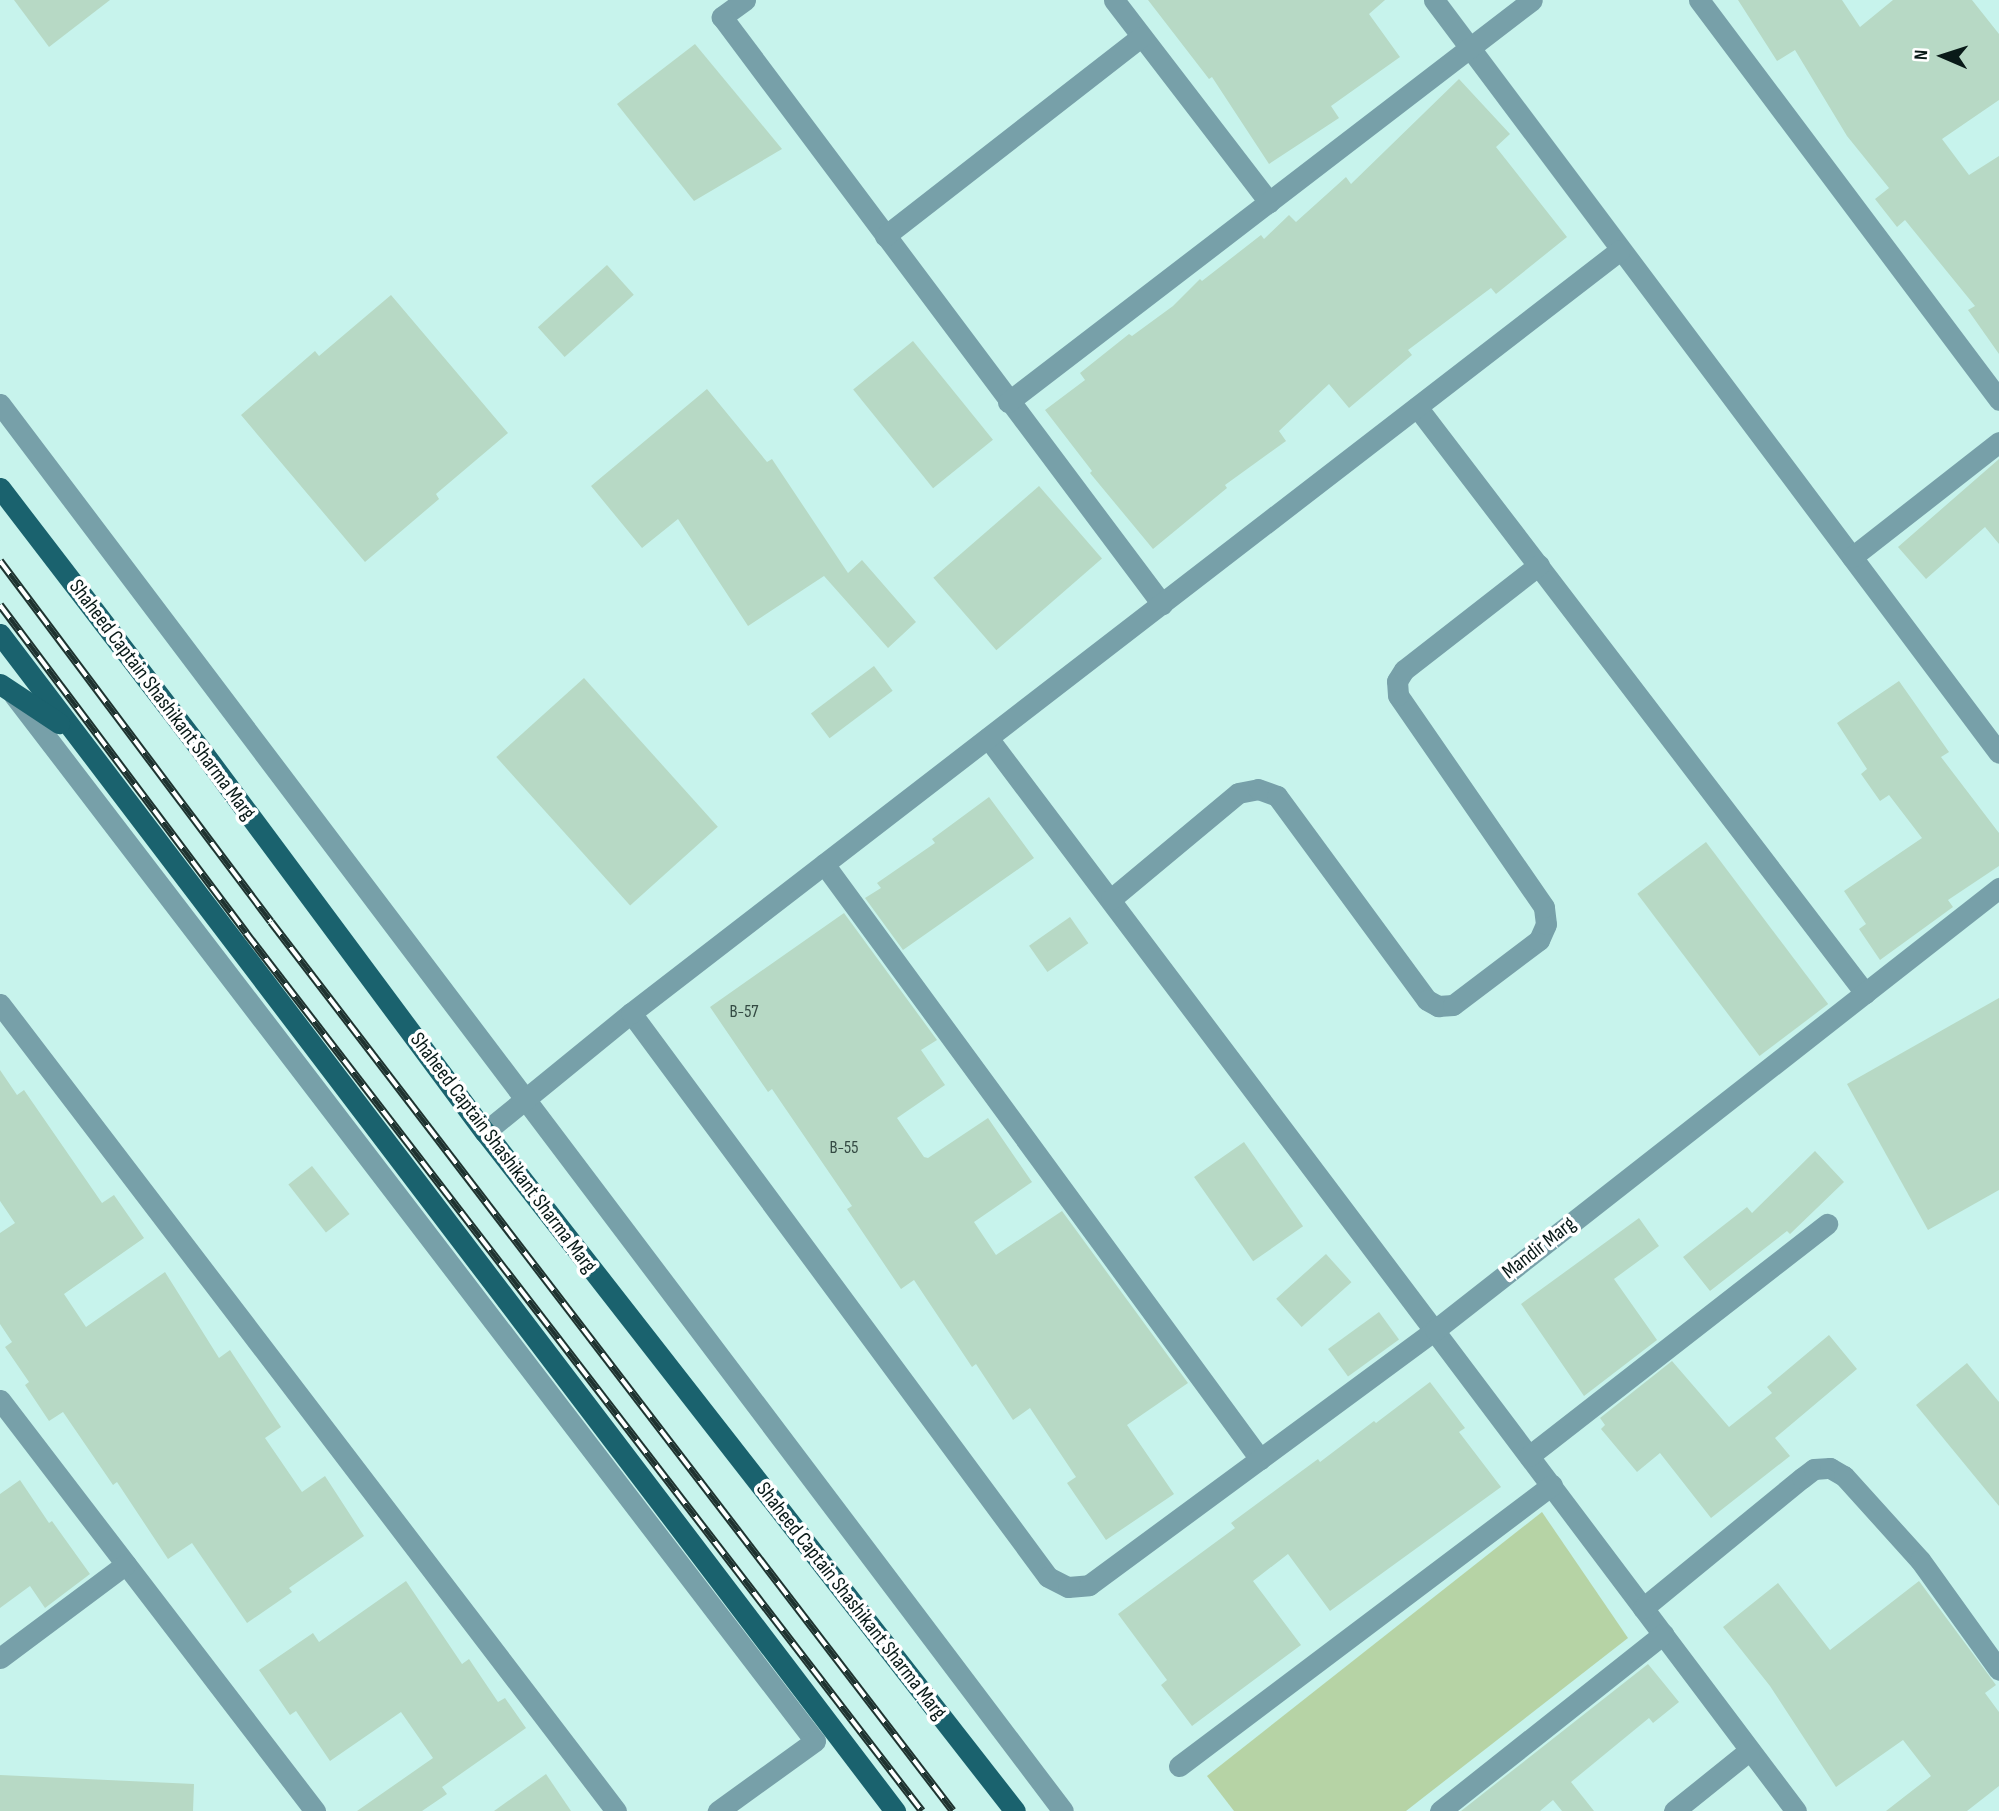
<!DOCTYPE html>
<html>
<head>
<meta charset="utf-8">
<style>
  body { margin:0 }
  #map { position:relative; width:1999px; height:1811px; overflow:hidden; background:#c7f3ec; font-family:"Sofia Sans Condensed",sans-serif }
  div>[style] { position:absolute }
  .green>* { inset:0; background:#b6d3a5 }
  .building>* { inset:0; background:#b7d9c5; transform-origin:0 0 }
  .minor>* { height:21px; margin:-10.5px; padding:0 10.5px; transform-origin:10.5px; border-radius:10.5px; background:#77a0a9 }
  .major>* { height:21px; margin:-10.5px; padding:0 10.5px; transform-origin:10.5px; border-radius:10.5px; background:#1a626e }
  .rail>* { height:8px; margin-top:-4px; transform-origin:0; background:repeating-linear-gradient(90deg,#fff 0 16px,#1f3330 0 32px); box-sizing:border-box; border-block:2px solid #1f3330 }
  span { translate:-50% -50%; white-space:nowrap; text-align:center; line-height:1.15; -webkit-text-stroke:7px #fff; paint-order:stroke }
  .number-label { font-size:18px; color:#344a43 }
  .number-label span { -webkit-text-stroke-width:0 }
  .street-label { font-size:21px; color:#091a18 }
  .north { position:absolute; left:1908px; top:21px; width:70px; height:70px; -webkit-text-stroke:5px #fff; paint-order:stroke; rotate:273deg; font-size:19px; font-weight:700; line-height:28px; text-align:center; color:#091a18 }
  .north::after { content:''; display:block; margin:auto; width:24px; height:32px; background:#091a18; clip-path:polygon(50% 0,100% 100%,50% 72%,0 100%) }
</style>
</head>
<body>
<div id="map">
  <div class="green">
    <div style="clip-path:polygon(1542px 1512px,1628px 1638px,1406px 1811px,1234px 1811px,1207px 1776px)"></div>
  </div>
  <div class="building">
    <div style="clip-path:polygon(14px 0,110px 0,49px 47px)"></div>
    <div style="clip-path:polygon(1148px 0,1385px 0,1369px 14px,1400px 57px,1331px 106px,1339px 118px,1269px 164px,1212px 77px,1209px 79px)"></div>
    <div style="clip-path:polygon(1738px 0,1842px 0,1860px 27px,1893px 0,1972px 0,1999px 34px,1999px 100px,1942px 139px,1969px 175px,1999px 156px,1999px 354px,1968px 310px,1975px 306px,1905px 220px,1897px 227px,1875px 199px,1889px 188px,1847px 136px,1795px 50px,1777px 61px)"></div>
    <div style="clip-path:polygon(695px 44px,782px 149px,694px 201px,617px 104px)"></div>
    <div style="clip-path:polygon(1459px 79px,1510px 134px,1496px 147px,1567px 237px,1496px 294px,1491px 288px,1408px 350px,1412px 355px,1349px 408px,1329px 384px,1279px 431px,1286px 441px,1225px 485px,1227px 488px,1153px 549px,1090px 473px,1092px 471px,1045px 410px,1085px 380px,1080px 373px,1129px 334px,1132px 336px,1173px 306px,1200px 279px,1202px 281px,1261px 235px,1264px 239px,1289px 215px,1296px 222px,1346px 177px,1351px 184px)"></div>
    <div style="left:607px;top:265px;width:40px;height:93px;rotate:48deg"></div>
    <div style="clip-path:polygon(391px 295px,508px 433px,436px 494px,439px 499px,365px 562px,241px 415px,315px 351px,319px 356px)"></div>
    <div style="left:913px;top:341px;width:127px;height:77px;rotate:51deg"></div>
    <div style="clip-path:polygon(707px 389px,767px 462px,772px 459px,848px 573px,862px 560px,916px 622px,888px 648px,824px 576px,748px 626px,678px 519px,642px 548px,591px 486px)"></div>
    <div style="clip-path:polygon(1999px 459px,1999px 544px,1985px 527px,1926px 579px,1898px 547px)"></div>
    <div style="left:1039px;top:486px;width:96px;height:140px;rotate:49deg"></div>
    <div style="left:874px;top:666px;width:31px;height:79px;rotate:53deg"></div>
    <div style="left:584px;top:678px;width:200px;height:118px;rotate:48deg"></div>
    <div style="clip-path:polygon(1899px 681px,1949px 752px,1941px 757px,1999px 833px,1999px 866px,1948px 900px,1953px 907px,1880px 960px,1859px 929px,1866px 924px,1844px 891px,1922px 838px,1889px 795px,1880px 801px,1861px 774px,1867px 769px,1837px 723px)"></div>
    <div style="clip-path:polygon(989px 797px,1034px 858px,903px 950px,865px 898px,881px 888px,877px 883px,935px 843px,932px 839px)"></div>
    <div style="left:1706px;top:842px;width:203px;height:86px;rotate:53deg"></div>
    <div style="clip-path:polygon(844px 913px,937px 1040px,921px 1050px,945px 1085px,897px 1118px,924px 1157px,928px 1158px,988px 1118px,1032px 1182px,974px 1222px,996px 1255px,1062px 1211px,1188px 1383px,1127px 1425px,1174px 1494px,1106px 1540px,1067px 1483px,1076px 1477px,1030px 1408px,1013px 1420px,976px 1364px,972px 1367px,914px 1280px,901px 1289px,847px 1209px,852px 1206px,772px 1089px,768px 1092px,710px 1007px)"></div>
    <div style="left:1070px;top:917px;width:32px;height:50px;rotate:55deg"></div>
    <div style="clip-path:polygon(1999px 998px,1999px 1190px,1928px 1230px,1847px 1084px)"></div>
    <div style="clip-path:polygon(0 1070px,17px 1095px,24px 1090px,102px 1203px,114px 1195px,144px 1238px,64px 1294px,86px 1327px,165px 1272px,219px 1358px,230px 1350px,281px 1427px,265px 1438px,302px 1492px,325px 1476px,364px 1536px,289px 1588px,292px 1592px,247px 1623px,192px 1543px,168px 1559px,117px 1482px,113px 1485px,63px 1412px,49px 1421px,25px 1385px,29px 1382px,5px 1347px,12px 1342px,0 1324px,0 1233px,15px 1223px,0 1201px)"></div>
    <div style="left:1244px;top:1142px;width:103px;height:61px;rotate:55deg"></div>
    <div style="clip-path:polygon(1815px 1151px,1844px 1182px,1790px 1234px,1787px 1231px,1710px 1291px,1683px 1257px,1747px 1207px,1752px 1213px)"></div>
    <div style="left:312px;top:1166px;width:61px;height:30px;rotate:52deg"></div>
    <div style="clip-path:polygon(1639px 1218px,1659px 1246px,1614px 1279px,1657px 1340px,1584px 1396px,1521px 1304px)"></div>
    <div style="left:1326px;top:1254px;width:38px;height:67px;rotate:48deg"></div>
    <div style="left:1379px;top:1312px;width:34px;height:63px;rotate:54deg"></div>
    <div style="clip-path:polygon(1829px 1335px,1857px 1369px,1775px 1438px,1790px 1456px,1711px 1518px,1660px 1453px,1637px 1472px,1601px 1429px,1605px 1425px,1600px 1418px,1672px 1361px,1729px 1427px,1772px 1393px,1767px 1387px)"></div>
    <div style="clip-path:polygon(1967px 1363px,1999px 1402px,1999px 1506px,1916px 1405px)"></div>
    <div style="clip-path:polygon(1430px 1382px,1465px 1428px,1459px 1432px,1501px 1487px,1330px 1611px,1288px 1554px,1253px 1581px,1301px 1645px,1192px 1726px,1161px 1685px,1167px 1680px,1118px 1614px,1235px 1528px,1231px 1523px,1254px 1506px,1318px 1459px,1320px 1462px,1374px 1421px,1376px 1423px)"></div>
    <div style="clip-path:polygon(20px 1480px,49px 1523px,52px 1521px,90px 1574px,45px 1608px,30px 1586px,0 1608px,0 1494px)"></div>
    <div style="clip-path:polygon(406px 1581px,462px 1664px,469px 1659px,498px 1702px,505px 1698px,526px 1728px,442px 1787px,447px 1794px,422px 1811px,357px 1811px,433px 1758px,401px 1712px,330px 1761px,296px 1711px,290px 1715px,259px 1670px,313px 1633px,319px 1642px)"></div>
    <div style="clip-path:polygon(1919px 1581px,1996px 1685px,1985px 1693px,1999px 1712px,1999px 1786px,1967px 1811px,1886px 1811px,1931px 1776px,1903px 1740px,1836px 1787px,1770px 1686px,1723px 1627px,1778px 1583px,1830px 1650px)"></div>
    <div style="clip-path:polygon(1648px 1664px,1679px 1702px,1653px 1723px,1649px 1718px,1571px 1782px,1594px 1811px,1562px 1811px,1553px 1800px,1540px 1811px,1461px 1811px)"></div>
    <div style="clip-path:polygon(546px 1774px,571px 1811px,494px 1811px)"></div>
    <div style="clip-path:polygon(0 1775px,194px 1784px,193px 1811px,0 1811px)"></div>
  </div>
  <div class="minor">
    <div style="left:745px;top:0;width:29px;rotate:144deg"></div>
    <div style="left:722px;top:17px;width:734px;rotate:53.15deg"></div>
    <div style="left:1114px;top:0;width:255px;rotate:52.5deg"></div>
    <div style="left:1434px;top:0;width:941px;rotate:53.12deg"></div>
    <div style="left:1699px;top:0;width:500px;rotate:53.1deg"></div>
    <div style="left:885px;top:236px;width:324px;rotate:-37.9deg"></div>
    <div style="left:1008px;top:402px;width:660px;rotate:-37.49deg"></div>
    <div style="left:0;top:404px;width:1763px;rotate:52.93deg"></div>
    <div style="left:1417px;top:407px;width:738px;rotate:52.6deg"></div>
    <div style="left:1852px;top:557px;width:187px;rotate:-38deg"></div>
    <div style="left:14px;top:695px;width:1317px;rotate:52.56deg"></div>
    <div style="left:815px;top:1741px;width:120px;rotate:144.2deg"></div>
    <div style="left:988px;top:738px;width:1343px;rotate:53.02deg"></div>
    <div style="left:824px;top:864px;width:738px;rotate:53.77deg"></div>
    <div style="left:1111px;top:899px;width:165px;rotate:-39.8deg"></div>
    <div style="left:1238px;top:793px;width:20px;rotate:-11deg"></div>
    <div style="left:1258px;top:789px;width:20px;rotate:20deg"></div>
    <div style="left:1277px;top:796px;width:253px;rotate:53.7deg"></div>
    <div style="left:1427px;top:1000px;width:13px;rotate:29deg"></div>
    <div style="left:1438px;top:1006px;width:15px;rotate:-4deg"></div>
    <div style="left:1453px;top:1005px;width:108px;rotate:-37.1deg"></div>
    <div style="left:1539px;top:940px;width:17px;rotate:-66deg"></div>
    <div style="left:1546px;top:924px;width:17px;rotate:-97deg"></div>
    <div style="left:1544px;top:907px;width:257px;rotate:-124.6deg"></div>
    <div style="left:1398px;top:695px;width:14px;rotate:-94deg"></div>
    <div style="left:1397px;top:681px;width:13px;rotate:-58deg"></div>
    <div style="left:1404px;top:670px;width:171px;rotate:-37.9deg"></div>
    <div style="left:0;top:1004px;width:1015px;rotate:52.64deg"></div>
    <div style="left:631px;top:1013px;width:701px;rotate:53.52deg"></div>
    <div style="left:1048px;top:1577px;width:22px;rotate:27deg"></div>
    <div style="left:1068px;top:1587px;width:21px;rotate:-5deg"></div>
    <div style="left:1089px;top:1585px;width:430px;rotate:-36.4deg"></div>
    <div style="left:1435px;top:1330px;width:717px;rotate:-38.09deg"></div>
    <div style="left:485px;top:1132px;width:188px;rotate:-39.2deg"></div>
    <div style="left:631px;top:1013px;width:1249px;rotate:-37.65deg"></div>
    <div style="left:0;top:1400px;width:518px;rotate:52.53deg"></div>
    <div style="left:1529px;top:1456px;width:378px;rotate:-37.9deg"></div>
    <div style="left:1643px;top:1608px;width:205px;rotate:-39.3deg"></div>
    <div style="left:1802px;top:1478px;width:15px;rotate:-37deg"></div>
    <div style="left:1814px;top:1469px;width:16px;rotate:-4deg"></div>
    <div style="left:1830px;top:1468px;width:16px;rotate:30deg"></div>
    <div style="left:1844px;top:1476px;width:113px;rotate:47.9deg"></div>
    <div style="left:1920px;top:1560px;width:135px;rotate:54.3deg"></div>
    <div style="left:0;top:1658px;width:157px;rotate:-36.7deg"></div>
    <div style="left:1179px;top:1766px;width:467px;rotate:-37deg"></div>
    <div style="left:1440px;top:1811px;width:285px;rotate:-38.4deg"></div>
    <div style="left:1674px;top:1811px;width:97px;rotate:-38.8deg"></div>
  </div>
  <div class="major">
    <div style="left:0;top:488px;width:335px;rotate:52.5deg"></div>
    <div style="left:204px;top:754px;width:471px;rotate:53.4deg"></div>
    <div style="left:485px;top:1132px;width:861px;rotate:52.03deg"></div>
    <div style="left:0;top:634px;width:1479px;rotate:52.75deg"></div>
    <div style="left:0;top:684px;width:71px;rotate:33.5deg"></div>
  </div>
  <div class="rail">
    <div style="left:0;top:561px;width:451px;rotate:53.1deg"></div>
    <div style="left:271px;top:922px;width:1120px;rotate:52.51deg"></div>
    <div style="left:0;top:605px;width:410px;rotate:53.1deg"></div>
    <div style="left:246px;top:933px;width:1108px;rotate:52.41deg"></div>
  </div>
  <div class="number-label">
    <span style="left:744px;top:1012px">B-57</span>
    <span style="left:844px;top:1148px">B-55</span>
  </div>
  <div class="street-label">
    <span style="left:162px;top:700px;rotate:53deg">Shaheed Captain Shashikant Sharma Marg</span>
    <span style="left:503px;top:1153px;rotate:53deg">Shaheed Captain Shashikant Sharma Marg</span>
    <span style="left:1539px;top:1248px;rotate:-38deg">Mandir Marg</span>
    <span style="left:851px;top:1601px;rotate:52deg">Shaheed Captain Shashikant Sharma Marg</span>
  </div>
  <div class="north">N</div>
</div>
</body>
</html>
